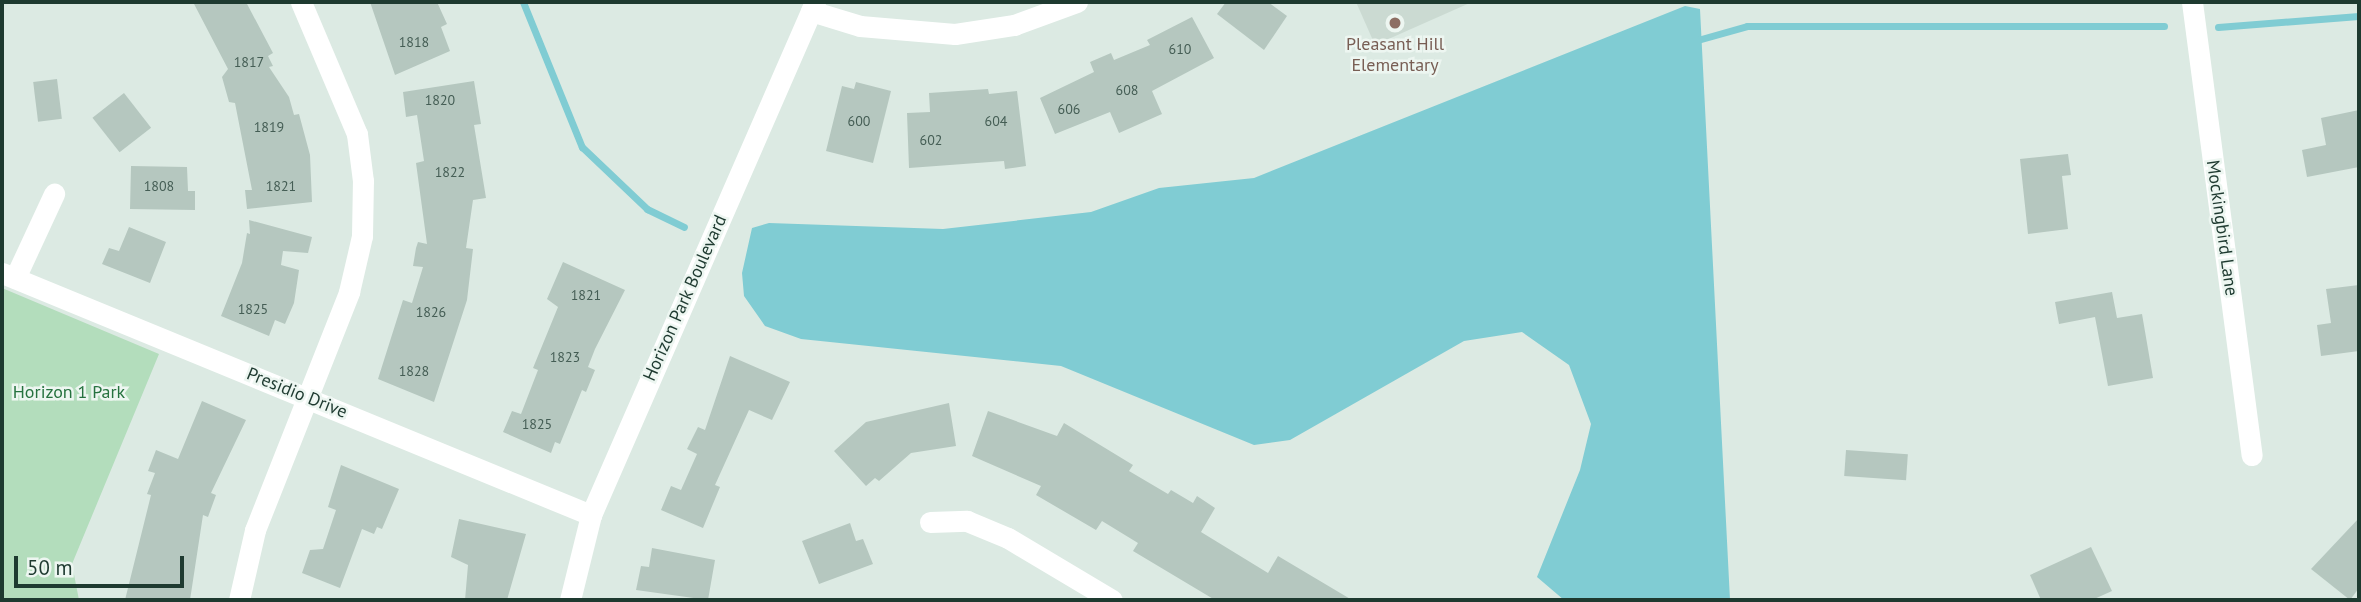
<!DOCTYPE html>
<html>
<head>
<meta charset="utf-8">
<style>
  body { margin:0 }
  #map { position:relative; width:2361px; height:602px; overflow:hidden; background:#dceae3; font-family:"PT Sans",sans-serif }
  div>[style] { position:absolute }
  .built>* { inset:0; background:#cbdad2 }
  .green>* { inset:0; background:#b3ddbc }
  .water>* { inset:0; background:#80ccd3 }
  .stream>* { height:7px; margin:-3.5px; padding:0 3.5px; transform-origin:3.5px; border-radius:3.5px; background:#80ccd3 }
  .building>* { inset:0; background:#b5c7bf; transform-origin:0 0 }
  .minor>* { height:21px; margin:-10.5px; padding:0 10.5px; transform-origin:10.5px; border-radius:10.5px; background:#fff }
  .dots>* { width:19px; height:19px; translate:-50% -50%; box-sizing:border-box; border:4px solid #edf6f1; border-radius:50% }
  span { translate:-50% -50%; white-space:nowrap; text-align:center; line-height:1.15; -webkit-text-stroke:5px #edf6f1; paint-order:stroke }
  .number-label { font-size:14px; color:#445d54 }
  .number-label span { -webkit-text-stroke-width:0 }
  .education-label { font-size:18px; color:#785e54 }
  .street-label { font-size:18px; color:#1e3a30 }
  .park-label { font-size:18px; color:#26723f }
  .frame { position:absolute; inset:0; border:4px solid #1e3a30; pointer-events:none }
  .scale { position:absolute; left:14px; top:556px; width:170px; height:32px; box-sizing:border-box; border:4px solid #1e3a30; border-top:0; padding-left:9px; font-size:21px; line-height:24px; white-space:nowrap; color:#1e3a30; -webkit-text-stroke:5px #edf6f1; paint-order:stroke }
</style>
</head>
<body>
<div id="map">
  <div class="built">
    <div style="clip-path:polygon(1356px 2px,1472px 2px,1375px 45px)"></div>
  </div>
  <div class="green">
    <div style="clip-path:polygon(2px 288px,159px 354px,72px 564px,79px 600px,2px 600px)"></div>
  </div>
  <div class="water">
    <div style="clip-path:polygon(1685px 6px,1700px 9px,1730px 600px,1564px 600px,1537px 577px,1580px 470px,1591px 424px,1569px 365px,1522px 332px,1464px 341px,1290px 440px,1254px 445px,1061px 366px,801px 339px,765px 326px,744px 296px,742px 273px,752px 228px,769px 223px,943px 229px,1091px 212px,1159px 188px,1254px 178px)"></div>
  </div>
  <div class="stream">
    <div style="left:523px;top:2px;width:157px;rotate:67.9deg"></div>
    <div style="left:582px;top:147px;width:90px;rotate:43.6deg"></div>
    <div style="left:647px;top:209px;width:41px;rotate:25.9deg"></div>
    <div style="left:2218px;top:27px;width:141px;rotate:-4.5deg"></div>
    <div style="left:1694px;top:41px;width:55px;rotate:-15.8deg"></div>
    <div style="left:1747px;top:26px;width:417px"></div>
  </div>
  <div class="building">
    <div style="clip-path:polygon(193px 2px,246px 2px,273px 53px,268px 56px,273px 66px,269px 67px,289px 97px,294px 115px,299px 114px,310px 155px,312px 202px,247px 209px,245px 190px,252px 190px,235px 103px,229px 102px,222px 77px,228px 69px)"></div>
    <div style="clip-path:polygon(370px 2px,437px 2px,447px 24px,441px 27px,450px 51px,395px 75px)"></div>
    <div style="clip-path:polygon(1226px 2px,1268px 2px,1287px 16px,1264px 50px,1217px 14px)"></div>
    <div style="clip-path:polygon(1192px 17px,1214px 58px,1152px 91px,1162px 114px,1119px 133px,1110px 112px,1055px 134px,1040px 98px,1094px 72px,1090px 62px,1111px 53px,1114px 60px,1150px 45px,1147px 40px)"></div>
    <div style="left:57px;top:79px;width:40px;height:24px;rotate:83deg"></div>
    <div style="clip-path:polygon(474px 81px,481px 124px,474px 125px,486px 198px,473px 200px,466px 248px,473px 249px,467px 300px,434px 402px,378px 379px,403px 300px,412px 303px,423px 267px,413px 266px,416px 248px,418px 242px,427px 244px,416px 163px,424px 161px,417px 115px,406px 117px,403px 92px)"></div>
    <div style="clip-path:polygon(856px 82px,891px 91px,873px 163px,826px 151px,842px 86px,854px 89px)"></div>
    <div style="clip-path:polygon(988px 89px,989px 94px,1017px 91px,1026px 166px,1005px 169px,1004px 161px,909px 168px,907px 113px,930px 112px,929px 93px)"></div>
    <div style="left:124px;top:93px;width:44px;height:40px;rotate:52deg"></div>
    <div style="clip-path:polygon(2359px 110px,2359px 167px,2307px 177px,2302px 150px,2326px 145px,2321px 118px)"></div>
    <div style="clip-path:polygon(2068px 154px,2071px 175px,2062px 176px,2068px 229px,2028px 234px,2020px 159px)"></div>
    <div style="clip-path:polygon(131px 166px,187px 167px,188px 191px,195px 191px,195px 210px,130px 209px)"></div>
    <div style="clip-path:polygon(249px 220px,312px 237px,308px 253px,283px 251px,281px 265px,299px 270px,294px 303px,285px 324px,275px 320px,269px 336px,221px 316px,242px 263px,247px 233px,250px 234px)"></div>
    <div style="clip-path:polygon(129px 227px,166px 242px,150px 283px,102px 264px,109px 248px,119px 251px)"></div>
    <div style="clip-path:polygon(563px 262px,625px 290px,595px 349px,588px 367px,595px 370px,586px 392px,582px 390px,560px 444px,555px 442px,551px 453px,503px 432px,512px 411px,521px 414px,538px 370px,533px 368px,558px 307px,547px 299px)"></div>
    <div style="clip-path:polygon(2359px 285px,2359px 351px,2321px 356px,2317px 325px,2331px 323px,2326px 289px)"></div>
    <div style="clip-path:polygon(2112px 292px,2117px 318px,2142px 314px,2153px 378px,2108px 386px,2095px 317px,2059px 324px,2055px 302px)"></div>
    <div style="clip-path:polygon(730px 356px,790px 382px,772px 420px,749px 410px,715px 485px,720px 487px,703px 528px,661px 510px,671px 486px,681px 490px,697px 454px,687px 449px,698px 427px,705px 430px)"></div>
    <div style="clip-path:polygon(202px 401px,246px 420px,211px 493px,216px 495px,208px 517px,203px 515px,190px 600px,125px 600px,151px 495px,147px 494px,155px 473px,148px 471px,156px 450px,178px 459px)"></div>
    <div style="clip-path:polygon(949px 403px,956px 446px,911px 453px,879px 481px,875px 478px,866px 486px,834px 451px,866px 422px)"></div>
    <div style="clip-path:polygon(988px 411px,1057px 436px,1064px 423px,1133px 465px,1129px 471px,1168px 494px,1171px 490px,1193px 503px,1197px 496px,1215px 508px,1201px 532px,1268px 573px,1278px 556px,1352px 600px,1215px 600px,1133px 551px,1138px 543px,1102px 521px,1096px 530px,1036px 495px,1041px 486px,972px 456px)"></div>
    <div style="left:1846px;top:450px;width:62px;height:26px;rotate:4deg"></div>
    <div style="clip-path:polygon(341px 465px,399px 489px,382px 529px,377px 527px,374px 534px,362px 529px,340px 588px,302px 573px,310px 550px,323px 549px,336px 510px,328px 507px)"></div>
    <div style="clip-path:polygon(2359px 518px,2359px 588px,2350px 600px,2311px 569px)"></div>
    <div style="clip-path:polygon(459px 519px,526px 534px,507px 600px,465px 600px,468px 565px,451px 557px)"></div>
    <div style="clip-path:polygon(850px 523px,856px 541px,863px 539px,873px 564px,819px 584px,802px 541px)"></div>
    <div style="clip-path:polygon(2091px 547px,2112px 591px,2092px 600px,2041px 600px,2030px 575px)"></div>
    <div style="clip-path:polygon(652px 548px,715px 560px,708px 600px,636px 590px,641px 566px,649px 567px)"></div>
  </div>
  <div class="minor">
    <div style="left:2192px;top:2px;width:457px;rotate:82.5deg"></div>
    <div style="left:811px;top:11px;width:51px;rotate:17deg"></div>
    <div style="left:860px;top:26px;width:95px;rotate:4.8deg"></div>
    <div style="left:955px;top:34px;width:60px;rotate:-8.7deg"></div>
    <div style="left:1014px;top:25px;width:67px;rotate:-20.1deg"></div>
    <div style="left:2px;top:273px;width:637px;rotate:22.34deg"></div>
    <div style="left:15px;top:278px;width:93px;rotate:-65.1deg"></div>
    <div style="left:930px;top:522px;width:37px;rotate:-2deg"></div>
    <div style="left:967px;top:521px;width:44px;rotate:22.5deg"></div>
    <div style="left:1008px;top:538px;width:121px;rotate:30.8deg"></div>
    <div style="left:239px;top:600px;width:72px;rotate:-77.1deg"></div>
    <div style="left:255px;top:530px;width:256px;rotate:-68.4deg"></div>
    <div style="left:349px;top:292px;width:57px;rotate:-76.9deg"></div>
    <div style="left:362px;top:236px;width:55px;rotate:-89deg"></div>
    <div style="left:363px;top:181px;width:47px;rotate:-97.3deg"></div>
    <div style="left:357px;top:134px;width:143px;rotate:-113deg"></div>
    <div style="left:570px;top:600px;width:88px;rotate:-76.1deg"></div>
    <div style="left:591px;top:515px;width:560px;rotate:-66.41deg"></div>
  </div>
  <div class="dots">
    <div style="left:1395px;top:23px;background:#8d6e63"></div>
  </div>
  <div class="number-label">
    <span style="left:414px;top:42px">1818</span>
    <span style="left:1180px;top:49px">610</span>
    <span style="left:249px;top:62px">1817</span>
    <span style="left:1127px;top:90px">608</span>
    <span style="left:440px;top:100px">1820</span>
    <span style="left:1069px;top:109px">606</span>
    <span style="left:859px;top:121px">600</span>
    <span style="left:996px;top:121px">604</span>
    <span style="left:269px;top:127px">1819</span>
    <span style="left:931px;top:140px">602</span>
    <span style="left:450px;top:172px">1822</span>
    <span style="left:159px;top:186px">1808</span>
    <span style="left:281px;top:186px">1821</span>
    <span style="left:586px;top:295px">1821</span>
    <span style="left:253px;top:309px">1825</span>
    <span style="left:431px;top:312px">1826</span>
    <span style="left:565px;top:357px">1823</span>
    <span style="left:414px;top:371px">1828</span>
    <span style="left:537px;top:424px">1825</span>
  </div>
  <div class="education-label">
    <span style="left:1395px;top:55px">Pleasant Hill<br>Elementary</span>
  </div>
  <div class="street-label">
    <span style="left:2222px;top:228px;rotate:82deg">Mockingbird Lane</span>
    <span style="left:685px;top:298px;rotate:-66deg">Horizon Park Boulevard</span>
    <span style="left:297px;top:393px;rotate:22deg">Presidio Drive</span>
  </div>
  <div class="park-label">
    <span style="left:69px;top:392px">Horizon 1 Park</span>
  </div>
  <div class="frame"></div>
  <div class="scale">50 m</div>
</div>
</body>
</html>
